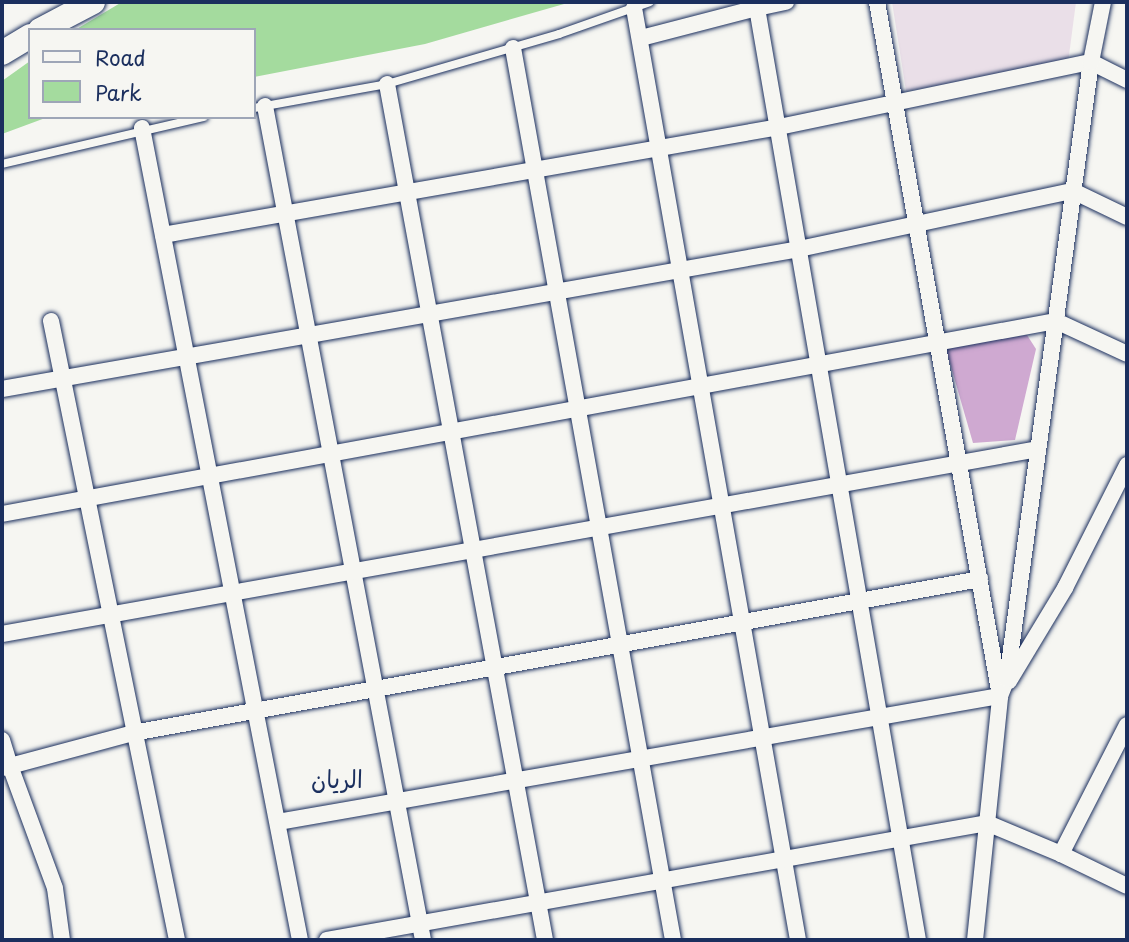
<!DOCTYPE html>
<html>
<head>
<meta charset="utf-8">
<style>
  body { margin:0 }
  #map { position:relative; width:1129px; height:942px; overflow:hidden; background:#f6f6f2; font-family:"Playpen Sans","Playpen Sans Arabic",sans-serif }
  div>[style] { position:absolute }
  .built>* { inset:0; background:#eadfe8 }
  .green>* { inset:0; background:#a4db9e }
  .building>* { inset:0; background:#cfa9d1 }
  .roads { filter:drop-shadow(0 0 2px #1b2f5e) drop-shadow(0 0 2px #1b2f5e) }
  .lane>* { height:8px; margin:-4px; padding:0 4px; transform-origin:4px; border-radius:4px; background:#f6f6f2 }
  .street>* { height:16px; margin:-8px; padding:0 8px; transform-origin:8px; border-radius:8px; background:#f6f6f2 }
  .primary>* { height:24px; margin:-12px; padding:0 12px; transform-origin:12px; border-radius:12px; background:#f6f6f2 }
  span { translate:-50% -50%; white-space:nowrap; text-align:center; line-height:1.15; -webkit-text-stroke:7px #f6f6f2; paint-order:stroke }
  .neighbourhood-label { font-size:24px; color:#1b2f5e }
  .frame { position:absolute; inset:0; border:4px solid #1b2f5e; pointer-events:none }
  .legend { position:absolute; left:28px; top:28px; width:228px; height:91px; box-sizing:border-box; background:#f6f6f2; border:2px solid #9ea6b7; margin:0; padding:9px 12px; list-style:none; font-size:21px; color:#1b2f5e }
  .legend li { display:flex; align-items:center; gap:14px; height:35px }
  .legend b { width:35px; border:2px solid #9ea6b7 }
</style>
</head>
<body>
<div id="map">
  <div class="built">
    <div style="clip-path:polygon(892px 2px,1076px 2px,1068px 63px,906px 91px)"></div>
  </div>
  <div class="green">
    <div style="clip-path:polygon(122px 2px,571px 2px,425px 44px,254px 77px,254px 30px,75px 30px)"></div>
    <div style="clip-path:polygon(30px 61px,30px 117px,48px 117px,2px 134px,2px 81px)"></div>
  </div>
  <div class="building">
    <div style="clip-path:polygon(1027px 335px,1036px 349px,1015px 440px,973px 443px,945px 346px)"></div>
  </div>
  <div class="roads">
    <div class="lane">
      <div style="left:254px;top:108px;width:135px;rotate:-10.2deg"></div>
      <div style="left:387px;top:84px;width:179px;rotate:-16.2deg"></div>
      <div style="left:559px;top:34px;width:96px;rotate:-19.4deg"></div>
      <div style="left:2px;top:164px;width:207px;rotate:-13.1deg"></div>
    </div>
    <div class="street">
      <div style="left:634px;top:8px;width:946px;rotate:80.02deg"></div>
      <div style="left:757px;top:8px;width:30px;rotate:-12deg"></div>
      <div style="left:641px;top:38px;width:120px;rotate:-14.5deg"></div>
      <div style="left:757px;top:8px;width:946px;rotate:80.2deg"></div>
      <div style="left:513px;top:48px;width:906px;rotate:79.83deg"></div>
      <div style="left:387px;top:84px;width:870px;rotate:79.54deg"></div>
      <div style="left:265px;top:106px;width:849px;rotate:79.27deg"></div>
      <div style="left:142px;top:128px;width:827px;rotate:78.99deg"></div>
      <div style="left:163px;top:235px;width:625px;rotate:-9.94deg"></div>
      <div style="left:779px;top:127px;width:319px;rotate:-11.8deg"></div>
      <div style="left:1091px;top:62px;width:40px;rotate:26.6deg"></div>
      <div style="left:51px;top:321px;width:632px;rotate:78.49deg"></div>
      <div style="left:2px;top:389px;width:809px;rotate:-9.96deg"></div>
      <div style="left:799px;top:249px;width:280px;rotate:-12deg"></div>
      <div style="left:1073px;top:191px;width:60px;rotate:25.7deg"></div>
      <div style="left:2px;top:514px;width:1072px;rotate:-10.38deg"></div>
      <div style="left:1056px;top:321px;width:78px;rotate:24.9deg"></div>
      <div style="left:2px;top:634px;width:1052px;rotate:-10.12deg"></div>
      <div style="left:1009px;top:681px;width:109px;rotate:-58.9deg"></div>
      <div style="left:1065px;top:588px;width:138px;rotate:-63.2deg"></div>
      <div style="left:1127px;top:725px;width:145px;rotate:117.1deg"></div>
      <div style="left:1061px;top:854px;width:73px;rotate:25.9deg"></div>
      <div style="left:2px;top:740px;width:27px;rotate:73deg"></div>
      <div style="left:10px;top:766px;width:8px;rotate:166deg"></div>
      <div style="left:278px;top:822px;width:733px;rotate:-9.9deg"></div>
      <div style="left:1000px;top:696px;width:705px;rotate:-100.05deg"></div>
      <div style="left:62px;top:940px;width:52px;rotate:-97.7deg"></div>
      <div style="left:55px;top:888px;width:130px;rotate:-110.2deg"></div>
      <div style="left:10px;top:766px;width:127px;rotate:-15deg"></div>
      <div style="left:133px;top:733px;width:861px;rotate:-10.3deg"></div>
      <div style="left:327px;top:940px;width:670px;rotate:-10.05deg"></div>
      <div style="left:987px;top:823px;width:80px;rotate:22.7deg"></div>
      <div style="left:975px;top:940px;width:245px;rotate:-84.1deg"></div>
      <div style="left:1000px;top:696px;width:18px;rotate:-68deg"></div>
      <div style="left:1007px;top:679px;width:623px;rotate:-82.25deg"></div>
      <div style="left:1091px;top:62px;width:61px;rotate:-78.7deg"></div>
    </div>
    <div class="primary">
      <div style="left:40px;top:30px;width:60px;rotate:-27.8deg"></div>
      <div style="left:2px;top:53px;width:33px;rotate:-31deg"></div>
    </div>
  </div>
  <div class="neighbourhood-label">
    <span style="left:337px;top:779px">الريان</span>
  </div>
  <div class="frame"></div>
  <ul class="legend">
  <li><b style="height:9px;background:#f6f6f2"></b>Road</li>
  <li><b style="height:19px;background:#a4db9e"></b>Park</li>
  </ul>
</div>
</body>
</html>
